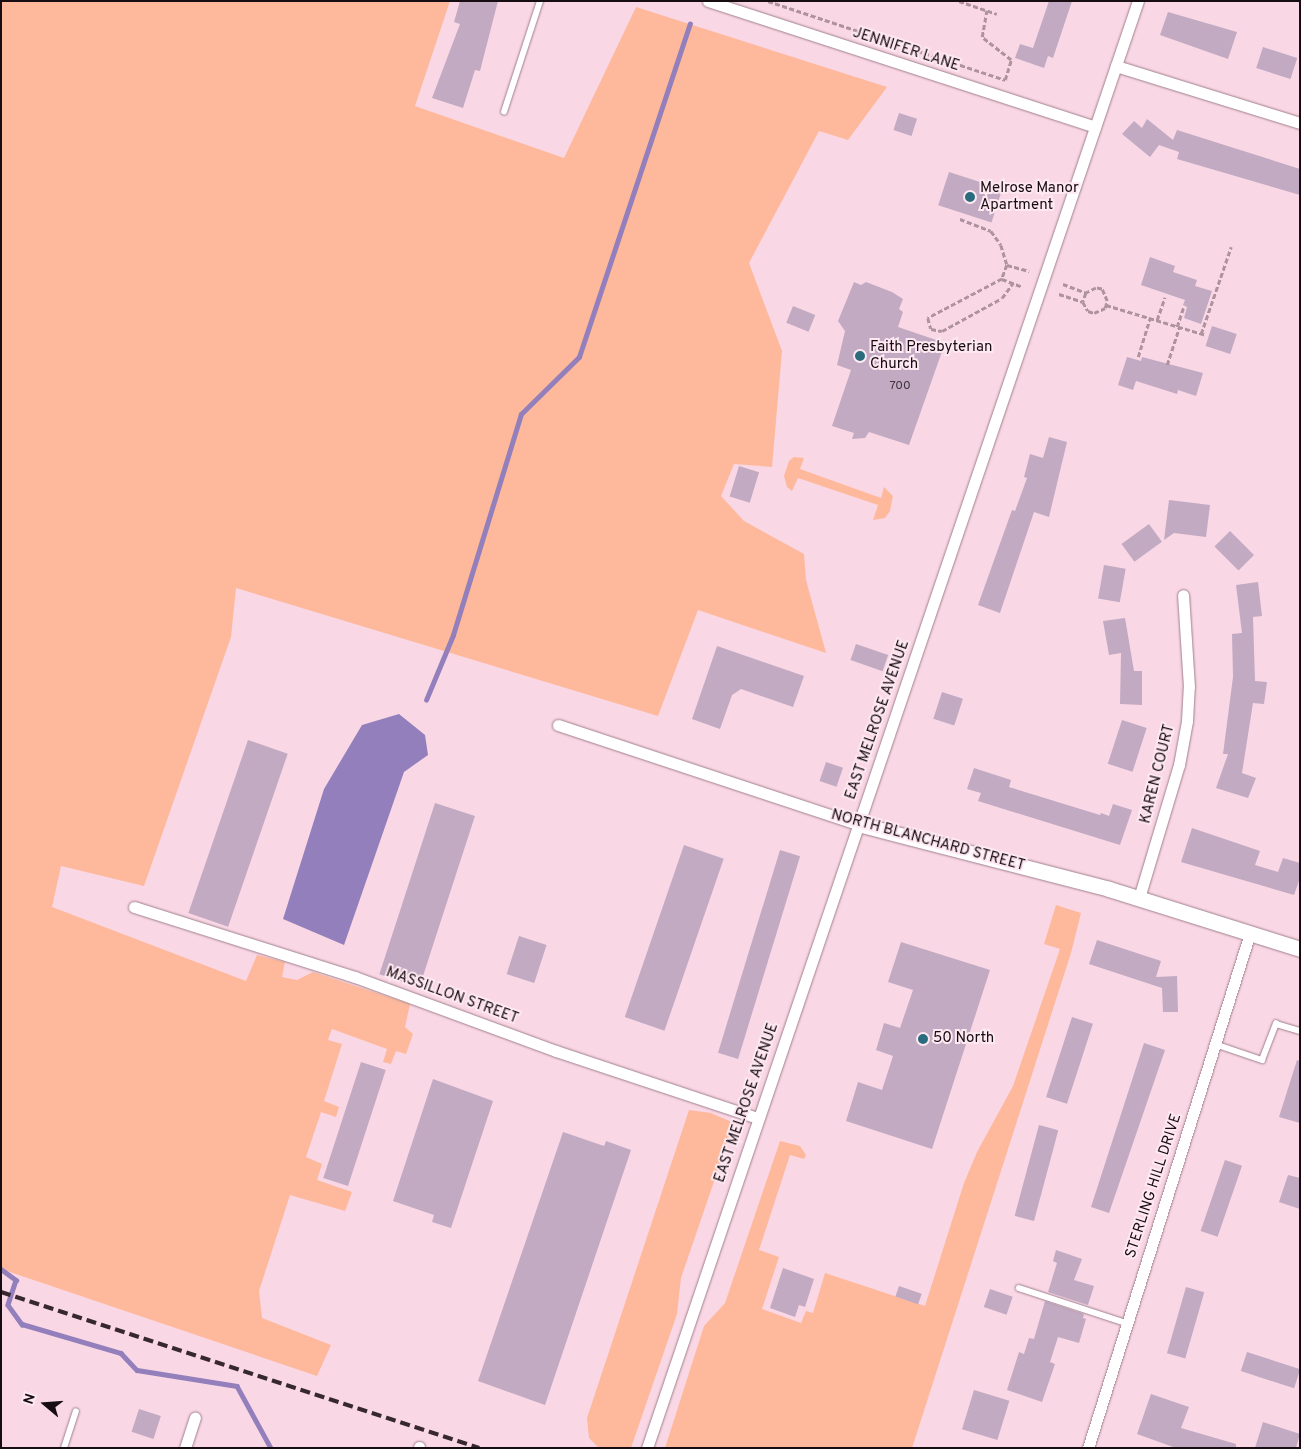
<!DOCTYPE html>
<html>
<head>
<meta charset="utf-8">
<style>
  body { margin:0 }
  #map { position:relative; width:1301px; height:1449px; overflow:hidden; background:#fad7e5; font-family:Overpass,sans-serif }
  div>[style] { position:absolute }
  .green>* { inset:0; background:#feb99c }
  .water>* { inset:0; background:#927fbb }
  .stream>* { height:4.5px; margin:-2.25px; padding:0 2.25px; transform-origin:2.25px; border-radius:2.25px; background:#927fbb }
  .building>* { inset:0; background:#c1aac2; transform-origin:0 0 }
  .path>* { height:2.5px; margin-top:-1.25px; transform-origin:0; background:repeating-linear-gradient(90deg,#ae939e 0 5px,transparent 0 7.5px) }
  .roads { filter:drop-shadow(0 0 1px #a0808d) drop-shadow(0 0 1px #a0808d) }
  .service>* { height:5.5px; margin:-2.75px; padding:0 2.75px; transform-origin:2.75px; border-radius:2.75px; background:#fff }
  .minor>* { height:11px; margin:-5.5px; padding:0 5.5px; transform-origin:5.5px; border-radius:5.5px; background:#fff }
  .tertiary>* { height:15px; margin:-7.5px; padding:0 7.5px; transform-origin:7.5px; border-radius:7.5px; background:#fff }
  .rail>* { height:4px; margin-top:-2px; transform-origin:0; background:repeating-linear-gradient(90deg,#36282e 0 10px,transparent 0 15px) }
  .dots>* { width:14px; height:14px; translate:-50% -50%; box-sizing:border-box; border:2px solid #fee8f1; border-radius:50% }
  span { translate:-50% -50%; white-space:nowrap; text-align:center; line-height:1.15; -webkit-text-stroke:4px #fee8f1; paint-order:stroke }
  .number-label { font-size:12px; color:#42343d }
  .number-label span { -webkit-text-stroke-width:0 }
  .street-label { font-size:15px; color:#170c11 }
  .poi-label { font-size:15px; color:#170c11 }
  .left { translate:0 -50%; text-align:left }
  .frame { position:absolute; inset:0; border:2px solid #170c11; pointer-events:none }
  .north { position:absolute; left:20px; top:1379px; width:50px; height:50px; -webkit-text-stroke:4px #fee8f1; paint-order:stroke; rotate:288deg; font-size:14px; font-weight:700; line-height:20px; text-align:center; color:#170c11 }
  .north::after { content:''; display:block; margin:auto; width:18px; height:22px; background:#170c11; clip-path:polygon(50% 0,100% 100%,50% 72%,0 100%) }
</style>
</head>
<body>
<div id="map">
  <div class="green">
    <div style="clip-path:polygon(1px 1px,450px 1px,415px 106px,564px 158px,636px 7px,887px 87px,848px 140px,819px 131px,749px 263px,782px 351px,772px 467px,734px 464px,721px 496px,744px 521px,804px 554px,806px 580px,826px 653px,698px 610px,658px 716px,236px 588px,231px 637px,144px 886px,61px 866px,52px 907px,246px 981px,257px 955px,285px 962px,282px 977px,297px 980px,313px 972px,410px 1004px,405px 1027px,413px 1034px,406px 1054px,396px 1051px,391px 1064px,383px 1062px,387px 1049px,332px 1029px,328px 1040px,342px 1044px,324px 1101px,339px 1107px,336px 1117px,321px 1112px,306px 1157px,322px 1164px,317px 1180px,352px 1192px,345px 1211px,290px 1195px,259px 1291px,262px 1318px,331px 1345px,317px 1376px,1px 1269px)"></div>
    <div style="clip-path:polygon(794px 457px,804px 458px,800px 469px,881px 498px,884px 487px,893px 496px,890px 511px,885px 518px,873px 520px,878px 505px,798px 478px,792px 491px,787px 487px,784px 476px,789px 461px)"></div>
    <div style="clip-path:polygon(1056px 905px,1081px 913px,1071px 953px,912px 1448px,665px 1448px,704px 1326px,725px 1303px,780px 1141px,800px 1146px,806px 1155px,804px 1159px,790px 1155px,759px 1250px,779px 1257px,762px 1309px,801px 1323px,806px 1311px,813px 1313px,825px 1273px,925px 1306px,964px 1183px,977px 1152px,1013px 1086px,1060px 949px,1044px 944px)"></div>
    <div style="clip-path:polygon(689px 1110px,711px 1113px,734px 1123px,681px 1278px,677px 1314px,631px 1448px,599px 1448px,589px 1438px,587px 1418px)"></div>
  </div>
  <div class="water">
    <div style="clip-path:polygon(399px 714px,425px 735px,428px 755px,404px 772px,344px 945px,283px 919px,324px 789px,362px 725px)"></div>
  </div>
  <div class="stream">
    <div style="left:426px;top:700px;width:70px;rotate:-67.4deg"></div>
    <div style="left:453px;top:635px;width:231px;rotate:-72.9deg"></div>
    <div style="left:521px;top:414px;width:81px;rotate:-44.5deg"></div>
    <div style="left:579px;top:357px;width:351px;rotate:-71.6deg"></div>
    <div style="left:1px;top:1269px;width:19px;rotate:36deg"></div>
    <div style="left:16px;top:1280px;width:26px;rotate:108deg"></div>
    <div style="left:8px;top:1305px;width:24px;rotate:54deg"></div>
    <div style="left:22px;top:1324px;width:103px;rotate:16.3deg"></div>
    <div style="left:121px;top:1353px;width:23px;rotate:47deg"></div>
    <div style="left:137px;top:1370px;width:101px;rotate:9.1deg"></div>
    <div style="left:237px;top:1386px;width:71px;rotate:61.3deg"></div>
  </div>
  <div class="building">
    <div style="clip-path:polygon(460px 1px,498px 1px,480px 71px,475px 70px,463px 108px,432px 98px,460px 24px,454px 22px)"></div>
    <div style="clip-path:polygon(1049px 1px,1072px 1px,1053px 58px,1048px 56px,1044px 68px,1015px 58px,1020px 44px,1033px 48px)"></div>
    <div style="clip-path:polygon(1168px 12px,1237px 32px,1228px 59px,1160px 35px)"></div>
    <div style="left:1263px;top:47px;width:36px;height:22px;rotate:18deg"></div>
    <div style="left:899px;top:113px;width:19px;height:18px;rotate:18deg"></div>
    <div style="clip-path:polygon(1147px 119px,1173px 140px,1177px 130px,1300px 169px,1300px 195px,1177px 159px,1179px 152px,1159px 145px,1150px 157px,1122px 134px,1134px 121px,1142px 128px)"></div>
    <div style="left:949px;top:172px;width:56px;height:35px;rotate:18deg"></div>
    <div style="clip-path:polygon(1150px 257px,1175px 266px,1173px 272px,1197px 280px,1195px 286px,1212px 291px,1201px 324px,1184px 318px,1187px 307px,1183px 305px,1185px 300px,1141px 285px)"></div>
    <div style="clip-path:polygon(854px 282px,861px 285px,866px 282px,892px 292px,903px 299px,899px 309px,903px 312px,898px 327px,945px 343px,909px 445px,869px 432px,865px 438px,852px 439px,854px 433px,832px 426px,851px 370px,837px 365px,845px 331px,838px 321px)"></div>
    <div style="left:793px;top:306px;width:24px;height:18px;rotate:22deg"></div>
    <div style="left:1212px;top:326px;width:26px;height:21px;rotate:18deg"></div>
    <div style="clip-path:polygon(1127px 357px,1141px 361px,1142px 357px,1203px 373px,1196px 396px,1178px 390px,1177px 394px,1136px 381px,1133px 390px,1118px 385px)"></div>
    <div style="clip-path:polygon(1049px 437px,1067px 442px,1049px 517px,1034px 512px,1000px 613px,978px 605px,1012px 510px,1015px 511px,1027px 478px,1024px 477px,1030px 454px,1043px 458px)"></div>
    <div style="left:739px;top:466px;width:21px;height:32px;rotate:17deg"></div>
    <div style="clip-path:polygon(1169px 500px,1210px 505px,1206px 537px,1174px 533px,1164px 540px)"></div>
    <div style="left:1149px;top:524px;width:22px;height:34px;rotate:54deg"></div>
    <div style="left:1230px;top:531px;width:34px;height:22px;rotate:45deg"></div>
    <div style="left:1104px;top:565px;width:22px;height:34px;rotate:10deg"></div>
    <div style="clip-path:polygon(1258px 582px,1262px 616px,1253px 617px,1255px 681px,1267px 682px,1264px 704px,1253px 703px,1242px 773px,1256px 778px,1248px 798px,1216px 788px,1228px 754px,1223px 754px,1233px 677px,1232px 634px,1242px 633px,1236px 585px)"></div>
    <div style="clip-path:polygon(1125px 618px,1134px 671px,1142px 671px,1142px 705px,1120px 704px,1121px 653px,1109px 655px,1103px 621px)"></div>
    <div style="left:856px;top:644px;width:34px;height:17px;rotate:19deg"></div>
    <div style="clip-path:polygon(717px 646px,804px 676px,793px 707px,741px 689px,732px 695px,720px 729px,692px 719px)"></div>
    <div style="left:942px;top:692px;width:22px;height:28px;rotate:18deg"></div>
    <div style="left:1122px;top:720px;width:26px;height:46px;rotate:18deg"></div>
    <div style="left:248px;top:740px;width:42px;height:183px;rotate:19deg"></div>
    <div style="left:826px;top:762px;width:18px;height:20px;rotate:19deg"></div>
    <div style="clip-path:polygon(974px 768px,1011px 780px,1009px 787px,1100px 815px,1101px 813px,1109px 816px,1113px 804px,1132px 810px,1120px 845px,978px 801px,981px 793px,967px 789px)"></div>
    <div style="left:435px;top:803px;width:42px;height:180px;rotate:18deg"></div>
    <div style="clip-path:polygon(1192px 828px,1260px 851px,1255px 865px,1278px 872px,1283px 858px,1300px 863px,1300px 878px,1294px 895px,1181px 862px)"></div>
    <div style="left:684px;top:845px;width:42px;height:182px;rotate:19deg"></div>
    <div style="left:780px;top:850px;width:21px;height:212px;rotate:17deg"></div>
    <div style="left:519px;top:936px;width:29px;height:40px;rotate:18deg"></div>
    <div style="clip-path:polygon(1097px 940px,1161px 961px,1156px 977px,1177px 976px,1178px 1012px,1163px 1012px,1162px 988px,1089px 964px)"></div>
    <div style="clip-path:polygon(901px 942px,990px 970px,932px 1149px,846px 1121px,858px 1082px,882px 1090px,893px 1056px,876px 1050px,884px 1023px,900px 1028px,913px 990px,888px 982px)"></div>
    <div style="left:1072px;top:1017px;width:22px;height:84px;rotate:18deg"></div>
    <div style="clip-path:polygon(1144px 1043px,1165px 1050px,1109px 1213px,1091px 1207px)"></div>
    <div style="clip-path:polygon(1297px 1060px,1300px 1061px,1300px 1123px,1279px 1117px)"></div>
    <div style="left:361px;top:1062px;width:26px;height:122px;rotate:18deg"></div>
    <div style="clip-path:polygon(433px 1079px,493px 1101px,451px 1228px,432px 1222px,434px 1215px,393px 1201px)"></div>
    <div style="left:1039px;top:1125px;width:20px;height:94px;rotate:15deg"></div>
    <div style="clip-path:polygon(563px 1132px,604px 1146px,606px 1141px,631px 1150px,545px 1405px,478px 1381px)"></div>
    <div style="left:1225px;top:1160px;width:18px;height:75px;rotate:19deg"></div>
    <div style="clip-path:polygon(1288px 1175px,1300px 1178px,1300px 1209px,1279px 1202px)"></div>
    <div style="clip-path:polygon(1056px 1250px,1082px 1259px,1074px 1280px,1094px 1286px,1088px 1305px,1048px 1292px,1057px 1263px,1053px 1261px)"></div>
    <div style="clip-path:polygon(783px 1268px,814px 1279px,805px 1307px,799px 1305px,795px 1317px,770px 1308px)"></div>
    <div style="left:899px;top:1286px;width:24px;height:11px;rotate:19deg"></div>
    <div style="left:1186px;top:1287px;width:19px;height:69px;rotate:16deg"></div>
    <div style="left:990px;top:1289px;width:24px;height:19px;rotate:19deg"></div>
    <div style="clip-path:polygon(1045px 1301px,1084px 1314px,1083px 1318px,1086px 1319px,1079px 1343px,1058px 1337px,1050px 1362px,1055px 1364px,1042px 1402px,1007px 1390px,1019px 1352px,1024px 1354px,1029px 1338px,1034px 1339px)"></div>
    <div style="left:1247px;top:1352px;width:56px;height:20px;rotate:18deg"></div>
    <div style="left:974px;top:1390px;width:37px;height:41px;rotate:17deg"></div>
    <div style="clip-path:polygon(1151px 1394px,1189px 1407px,1181px 1428px,1236px 1444px,1236px 1448px,1176px 1448px,1137px 1434px)"></div>
    <div style="left:139px;top:1409px;width:23px;height:24px;rotate:18deg"></div>
    <div style="clip-path:polygon(1263px 1422px,1300px 1434px,1296px 1448px,1255px 1448px)"></div>
  </div>
  <div class="path">
    <div style="left:768px;top:1px;width:250px;rotate:18.4deg"></div>
    <div style="left:1005px;top:80px;width:21px;rotate:-73deg"></div>
    <div style="left:1011px;top:60px;width:37px;rotate:-142deg"></div>
    <div style="left:982px;top:37px;width:27px;rotate:-80deg"></div>
    <div style="left:959px;top:1px;width:40px;rotate:18.9deg"></div>
    <div style="left:960px;top:219px;width:33px;rotate:21deg"></div>
    <div style="left:991px;top:231px;width:17px;rotate:54deg"></div>
    <div style="left:1001px;top:245px;width:21px;rotate:73deg"></div>
    <div style="left:1007px;top:265px;width:15px;rotate:110deg"></div>
    <div style="left:1002px;top:279px;width:84px;rotate:152.2deg"></div>
    <div style="left:928px;top:318px;width:11px;rotate:75deg"></div>
    <div style="left:931px;top:329px;width:11px;rotate:10deg"></div>
    <div style="left:942px;top:331px;width:68px;rotate:-28.8deg"></div>
    <div style="left:1002px;top:298px;width:19px;rotate:-54deg"></div>
    <div style="left:1007px;top:265px;width:23px;rotate:15deg"></div>
    <div style="left:1002px;top:279px;width:22px;rotate:21deg"></div>
    <div style="left:1063px;top:284px;width:25px;rotate:21deg"></div>
    <div style="left:1059px;top:294px;width:25px;rotate:18deg"></div>
    <div style="left:1083px;top:302px;width:10px;rotate:61deg"></div>
    <div style="left:1088px;top:311px;width:6px;rotate:18deg"></div>
    <div style="left:1094px;top:313px;width:12px;rotate:-24deg"></div>
    <div style="left:1105px;top:308px;width:7px;rotate:-74deg"></div>
    <div style="left:1107px;top:301px;width:13px;rotate:-113deg"></div>
    <div style="left:1102px;top:289px;width:6px;rotate:-171deg"></div>
    <div style="left:1096px;top:288px;width:11px;rotate:153deg"></div>
    <div style="left:1086px;top:293px;width:9px;rotate:108deg"></div>
    <div style="left:1106px;top:305px;width:104px;rotate:16.7deg"></div>
    <div style="left:1157px;top:320px;width:24px;rotate:-71deg"></div>
    <div style="left:1177px;top:327px;width:20px;rotate:-72deg"></div>
    <div style="left:1201px;top:334px;width:92px;rotate:-71deg"></div>
    <div style="left:1138px;top:357px;width:41px;rotate:-72.9deg"></div>
    <div style="left:1167px;top:365px;width:40px;rotate:-72deg"></div>
  </div>
  <div class="roads">
    <div class="service">
      <div style="left:504px;top:112px;width:117px;rotate:-72deg"></div>
      <div style="left:1215px;top:1044px;width:50px;rotate:18.8deg"></div>
      <div style="left:1262px;top:1060px;width:39px;rotate:-69deg"></div>
      <div style="left:1276px;top:1024px;width:25px;rotate:16deg"></div>
      <div style="left:1019px;top:1288px;width:113px;rotate:18.1deg"></div>
      <div style="left:64px;top:1448px;width:38px;rotate:-72deg"></div>
    </div>
    <div class="minor">
      <div style="left:708px;top:1px;width:407px;rotate:18deg"></div>
      <div style="left:1116px;top:66px;width:193px;rotate:17.2deg"></div>
      <div style="left:558px;top:725px;width:316px;rotate:18.3deg"></div>
      <div style="left:1139px;top:898px;width:139px;rotate:-73.3deg"></div>
      <div style="left:1179px;top:765px;width:45px;rotate:-79.7deg"></div>
      <div style="left:1187px;top:721px;width:34px;rotate:-87deg"></div>
      <div style="left:1189px;top:687px;width:92px;rotate:-93.7deg"></div>
      <div style="left:134px;top:907px;width:232px;rotate:17.6deg"></div>
      <div style="left:355px;top:977px;width:214px;rotate:20.2deg"></div>
      <div style="left:556px;top:1051px;width:212px;rotate:18.4deg"></div>
      <div style="left:185px;top:1448px;width:32px;rotate:-72deg"></div>
      <div style="left:419px;top:1448px;width:1px;rotate:-90deg"></div>
      <div style="left:647px;top:1448px;width:1528px;rotate:-71.26deg"></div>
      <div style="left:1088px;top:1448px;width:540px;rotate:-72.54deg"></div>
    </div>
    <div class="tertiary">
      <div style="left:858px;top:824px;width:259px;rotate:14.5deg"></div>
      <div style="left:1109px;top:889px;width:200px;rotate:17.4deg"></div>
    </div>
  </div>
  <div class="rail">
    <div style="left:1px;top:1292px;width:503px;rotate:18.07deg"></div>
  </div>
  <div class="dots">
    <div style="left:970px;top:197px;background:#2a6c7e"></div>
    <div style="left:860px;top:356px;background:#2a6c7e"></div>
    <div style="left:923px;top:1039px;background:#2a6c7e"></div>
  </div>
  <div class="number-label">
    <span style="left:900px;top:387px">700</span>
  </div>
  <div class="street-label">
    <span style="left:906px;top:50px;rotate:18deg">JENNIFER LANE</span>
    <span style="left:878px;top:720px;rotate:-71deg">EAST MELROSE AVENUE</span>
    <span style="left:1158px;top:774px;rotate:-76deg">KAREN COURT</span>
    <span style="left:928px;top:841px;rotate:15deg">NORTH BLANCHARD STREET</span>
    <span style="left:452px;top:996px;rotate:20deg">MASSILLON STREET</span>
    <span style="left:747px;top:1103px;rotate:-71deg">EAST MELROSE AVENUE</span>
    <span style="left:1154px;top:1186px;rotate:-72deg">STERLING HILL DRIVE</span>
  </div>
  <div class="poi-label">
    <span class="left" style="left:980px;top:197px">Melrose Manor<br>Apartment</span>
    <span class="left" style="left:870px;top:356px">Faith Presbyterian<br>Church</span>
    <span class="left" style="left:933px;top:1039px">50 North</span>
  </div>
  <div class="frame"></div>
  <div class="north">N</div>
</div>
</body>
</html>
